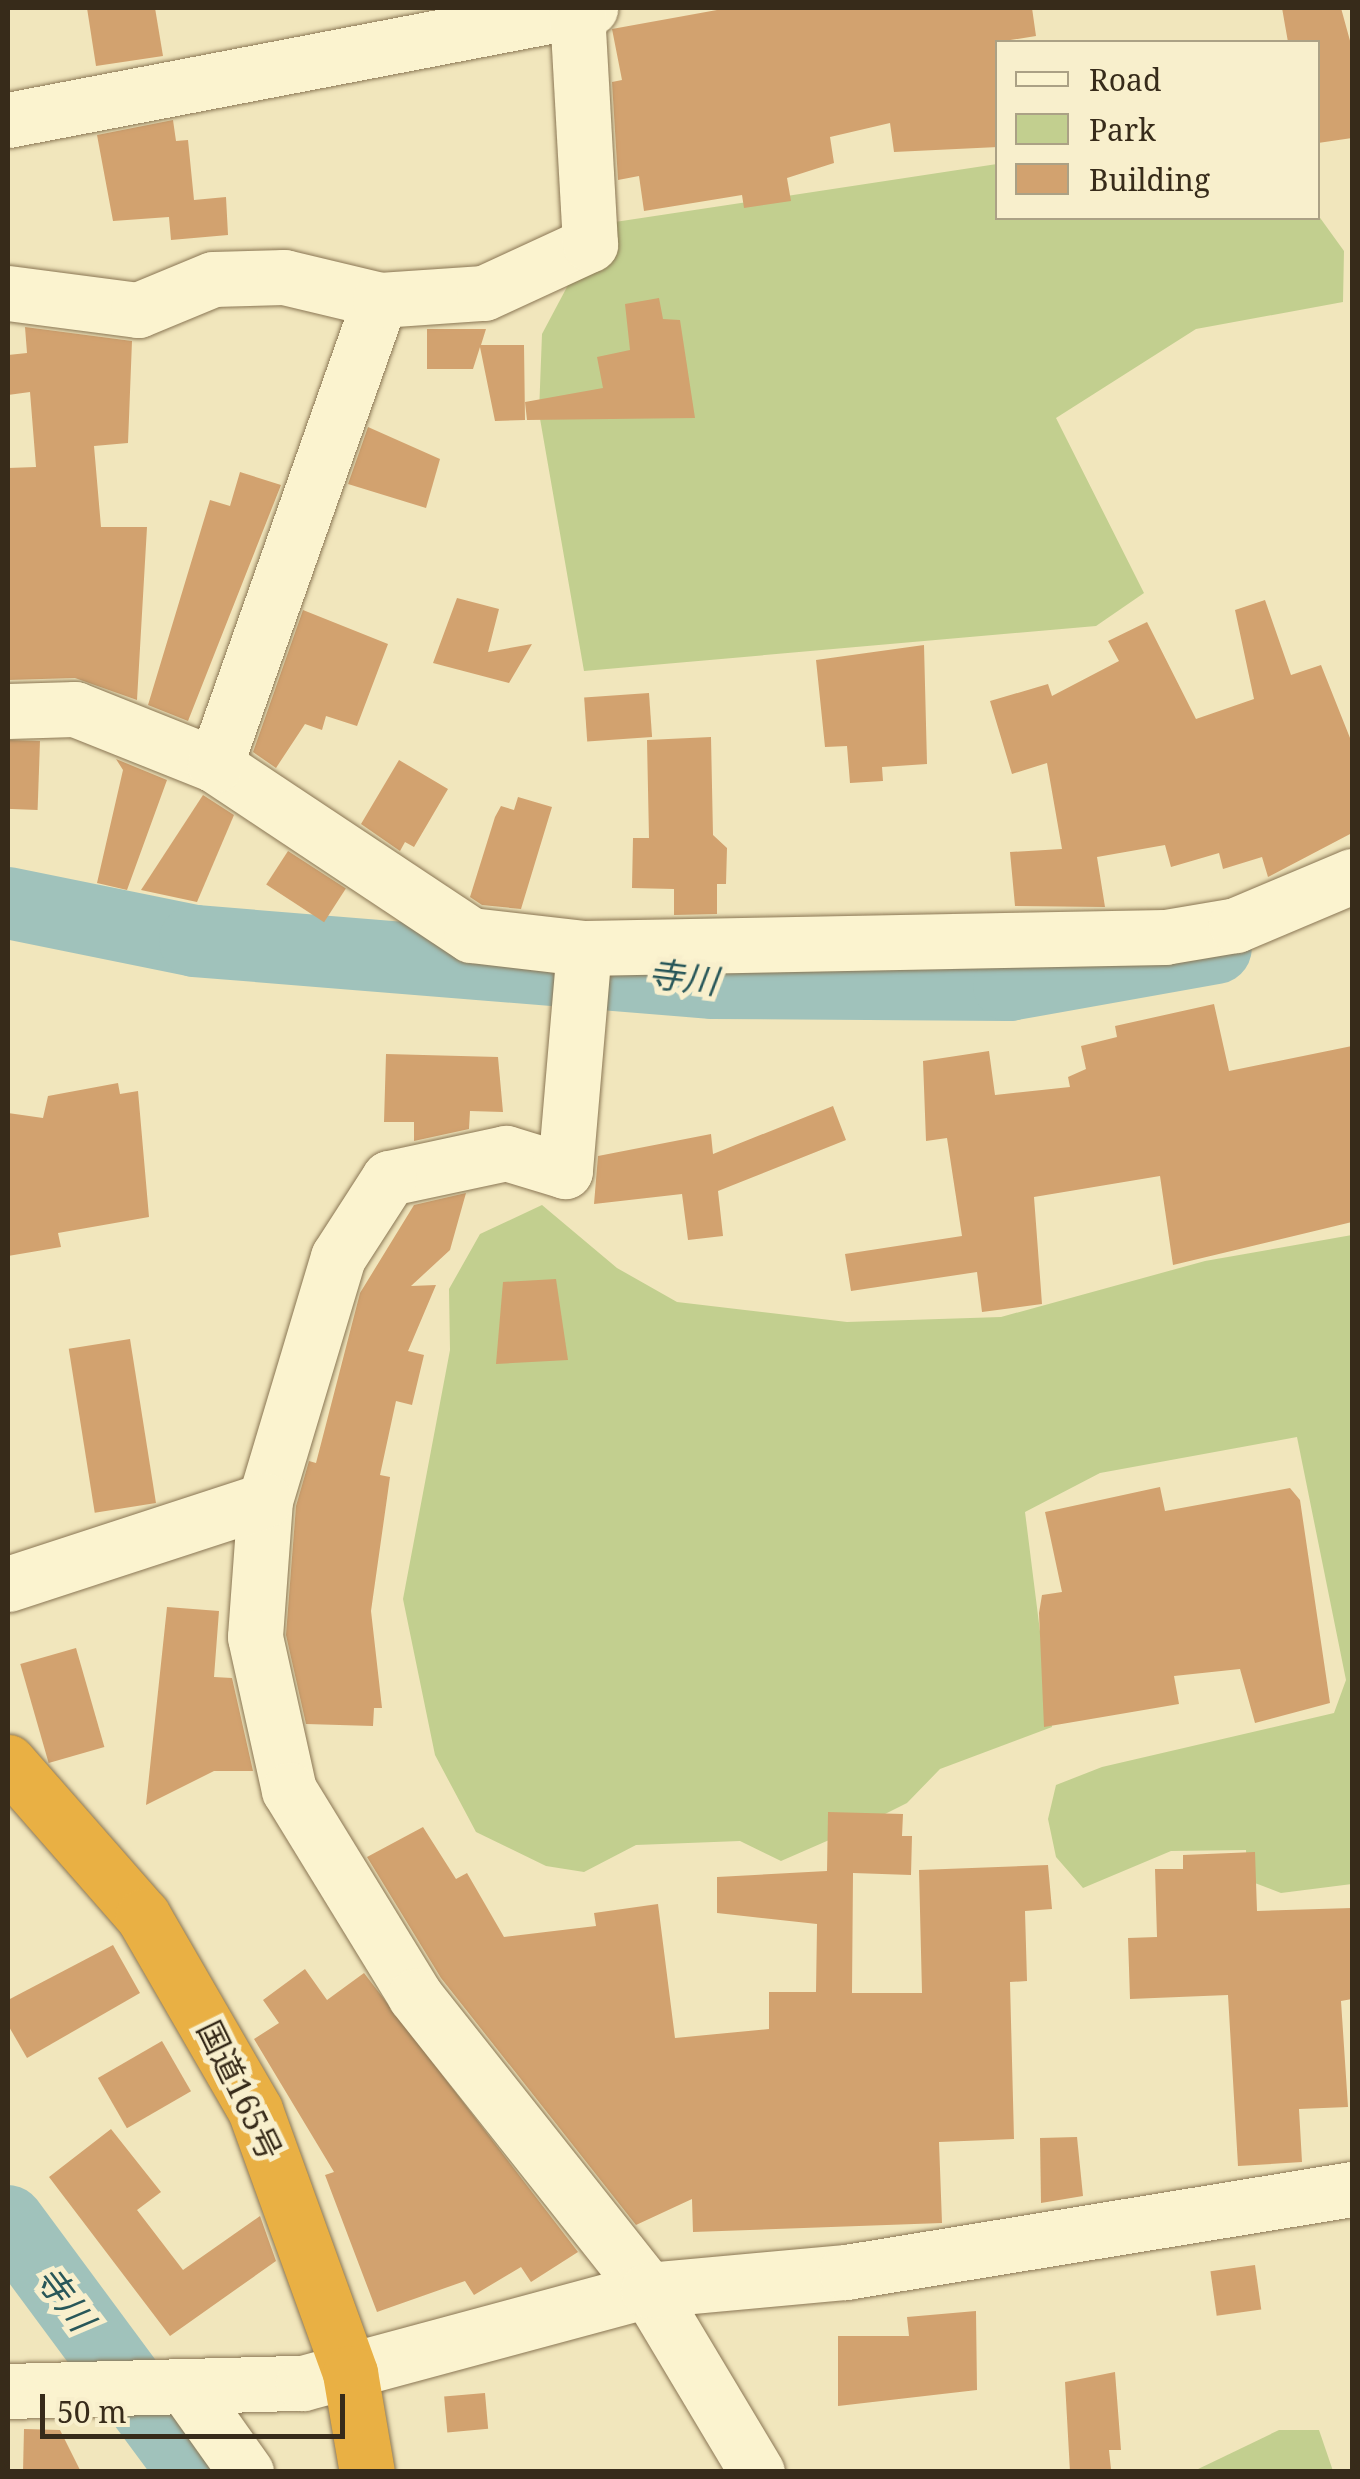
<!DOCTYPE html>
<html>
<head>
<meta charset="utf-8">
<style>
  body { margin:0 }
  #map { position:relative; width:1360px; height:2479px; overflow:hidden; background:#f1e6bc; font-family:"Noto Serif","Noto Sans JP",serif }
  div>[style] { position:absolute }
  .green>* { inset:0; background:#c2cf8f }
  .river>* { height:72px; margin:-36px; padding:0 36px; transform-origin:36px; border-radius:36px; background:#a0c2bb }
  .building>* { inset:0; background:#d2a26f; transform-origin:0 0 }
  .roads { filter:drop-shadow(0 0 2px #8a7654) drop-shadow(0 0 2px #8a7654) }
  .minor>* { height:55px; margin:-27.5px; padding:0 27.5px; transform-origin:27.5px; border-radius:27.5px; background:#fbf3cf }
  .highway>* { height:55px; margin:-27.5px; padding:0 27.5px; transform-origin:27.5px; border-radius:27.5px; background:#e9b044 }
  span { translate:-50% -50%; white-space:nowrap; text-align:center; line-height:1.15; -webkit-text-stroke:10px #f8efcc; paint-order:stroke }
  .street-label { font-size:32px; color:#372b1a }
  .water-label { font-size:35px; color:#285759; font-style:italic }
  .frame { position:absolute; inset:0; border:10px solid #372b1a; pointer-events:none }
  .legend { position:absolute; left:995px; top:40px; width:325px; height:180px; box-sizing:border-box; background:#f8efcc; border:2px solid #aba185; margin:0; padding:12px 18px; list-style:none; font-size:30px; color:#372b1a }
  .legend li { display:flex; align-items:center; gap:20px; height:50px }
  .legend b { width:50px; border:2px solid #aba185 }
  .scale { position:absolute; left:40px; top:2394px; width:305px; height:45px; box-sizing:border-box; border:5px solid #372b1a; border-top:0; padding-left:12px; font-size:30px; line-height:35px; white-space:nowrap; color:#372b1a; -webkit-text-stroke:8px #f8efcc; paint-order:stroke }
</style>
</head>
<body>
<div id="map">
  <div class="green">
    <div style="clip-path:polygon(997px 164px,998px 218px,1318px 215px,1344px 251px,1343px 302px,1196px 329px,1056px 418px,1144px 593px,1096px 626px,584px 671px,539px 413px,542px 334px,576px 270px,615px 222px)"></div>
    <div style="clip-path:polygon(542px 1205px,617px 1268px,677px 1302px,847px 1322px,1001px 1317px,1205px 1261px,1352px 1235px,1352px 1884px,1281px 1893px,1247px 1880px,1246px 1850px,1171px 1851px,1083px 1888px,1056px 1857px,1048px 1819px,1056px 1785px,1102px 1767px,1334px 1713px,1346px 1680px,1297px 1437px,1100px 1473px,1025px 1512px,1052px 1727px,940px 1769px,907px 1803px,859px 1827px,781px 1861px,740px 1841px,636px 1845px,584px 1872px,546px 1866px,476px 1832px,435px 1755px,403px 1599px,450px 1350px,449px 1289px,480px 1234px)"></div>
    <div style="clip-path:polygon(1279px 2430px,1319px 2430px,1333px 2471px,1194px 2471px)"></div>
  </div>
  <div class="river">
    <div style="left:8px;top:903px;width:191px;rotate:11.5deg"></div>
    <div style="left:195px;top:941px;width:520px;rotate:4.64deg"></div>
    <div style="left:713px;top:983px;width:296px;rotate:0.4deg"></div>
    <div style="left:1009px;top:985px;width:210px;rotate:-10.1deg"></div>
    <div style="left:8px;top:2221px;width:312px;rotate:53.5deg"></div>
  </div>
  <div class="building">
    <div style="clip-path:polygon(87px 8px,155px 8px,163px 56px,96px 66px)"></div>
    <div style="clip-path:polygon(728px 8px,1032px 8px,1036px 36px,998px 42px,998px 147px,894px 152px,890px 123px,830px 137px,834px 163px,787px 178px,791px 201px,744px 208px,742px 195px,644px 211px,639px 176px,618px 180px,612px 82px,622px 80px,612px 29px)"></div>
    <div style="clip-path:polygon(1282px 8px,1341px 8px,1352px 48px,1352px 138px,1318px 143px,1318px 42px,1288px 42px)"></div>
    <div style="clip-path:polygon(173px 120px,176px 141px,188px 140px,194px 200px,226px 197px,228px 235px,171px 240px,169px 217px,113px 221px,97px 135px)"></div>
    <div style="clip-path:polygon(659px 298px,663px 319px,680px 320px,695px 418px,527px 420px,525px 402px,603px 388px,597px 357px,630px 350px,625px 304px)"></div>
    <div style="clip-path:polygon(25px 327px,132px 341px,128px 443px,94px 446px,101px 527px,147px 527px,137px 700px,75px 678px,8px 680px,8px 468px,36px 467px,30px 392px,8px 395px,8px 355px,27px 353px)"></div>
    <div style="clip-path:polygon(427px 329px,486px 329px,481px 345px,524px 345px,525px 420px,495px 421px,480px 347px,473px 369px,427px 369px)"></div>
    <div style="clip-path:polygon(368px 427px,440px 459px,426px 508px,348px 484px)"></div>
    <div style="clip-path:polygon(240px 472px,281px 485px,188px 721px,148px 705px,210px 500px,230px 506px)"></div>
    <div style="clip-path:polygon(457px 598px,499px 609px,488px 652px,532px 644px,509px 683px,433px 663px)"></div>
    <div style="clip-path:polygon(1265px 600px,1291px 675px,1321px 665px,1352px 743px,1352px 833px,1268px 877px,1262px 857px,1223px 869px,1219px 853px,1171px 867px,1165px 845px,1097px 857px,1105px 907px,1015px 906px,1010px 852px,1062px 849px,1047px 763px,1012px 774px,990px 701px,1048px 684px,1052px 696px,1119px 661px,1108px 641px,1147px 622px,1196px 719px,1254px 699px,1235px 610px)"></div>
    <div style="clip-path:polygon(303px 610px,388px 644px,357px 726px,326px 716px,322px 730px,305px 724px,276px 768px,253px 752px)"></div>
    <div style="clip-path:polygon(924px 645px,927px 764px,882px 767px,883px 781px,850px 783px,847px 746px,825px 747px,816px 660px)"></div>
    <div style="left:649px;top:693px;width:44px;height:65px;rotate:86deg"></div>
    <div style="clip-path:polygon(711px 737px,713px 835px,727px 848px,726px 884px,717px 884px,717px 914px,674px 915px,674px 889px,632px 888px,633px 838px,649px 838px,647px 740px)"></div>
    <div style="left:40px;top:741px;width:69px;height:32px;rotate:92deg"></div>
    <div style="clip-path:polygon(116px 759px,167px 780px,127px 890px,97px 883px,123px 770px)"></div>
    <div style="clip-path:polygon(399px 760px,448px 789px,414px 847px,405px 842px,400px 851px,361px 824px)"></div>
    <div style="clip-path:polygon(203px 795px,234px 815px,197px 902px,141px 890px)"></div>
    <div style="clip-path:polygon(518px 797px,552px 807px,521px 909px,482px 905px,470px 897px,495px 817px,501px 806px,514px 810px)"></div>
    <div style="left:288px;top:851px;width:69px;height:40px;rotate:33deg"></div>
    <div style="clip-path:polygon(1214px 1004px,1229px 1071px,1352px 1046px,1352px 1222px,1173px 1265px,1160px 1176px,1034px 1197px,1042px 1304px,982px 1312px,977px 1272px,851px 1291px,845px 1254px,962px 1236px,947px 1138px,926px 1141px,923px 1061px,989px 1051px,995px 1095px,1070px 1087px,1068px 1077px,1086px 1069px,1081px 1046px,1117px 1037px,1115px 1026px)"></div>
    <div style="clip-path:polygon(386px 1054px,498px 1057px,503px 1112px,470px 1111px,469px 1129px,414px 1141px,414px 1122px,384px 1122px)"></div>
    <div style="clip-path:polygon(118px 1083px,120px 1094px,138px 1091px,149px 1217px,58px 1233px,61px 1247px,8px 1256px,8px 1113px,43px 1118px,48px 1096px)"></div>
    <div style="clip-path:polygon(833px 1106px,846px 1140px,718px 1191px,723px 1236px,688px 1240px,682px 1194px,594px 1204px,598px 1156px,711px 1134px,713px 1154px)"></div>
    <div style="clip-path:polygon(466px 1193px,450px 1250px,411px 1286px,436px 1285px,408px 1351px,424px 1355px,412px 1405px,396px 1401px,380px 1475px,390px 1477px,371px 1611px,382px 1708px,374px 1708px,373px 1726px,306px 1724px,286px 1635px,296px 1506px,309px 1461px,316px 1463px,360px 1293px,414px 1205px)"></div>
    <div style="clip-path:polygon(556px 1279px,568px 1360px,496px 1364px,503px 1282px)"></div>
    <div style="left:130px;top:1339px;width:166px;height:62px;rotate:81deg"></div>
    <div style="clip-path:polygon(1160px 1487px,1165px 1511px,1290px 1488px,1300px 1500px,1330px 1703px,1255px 1723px,1240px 1669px,1174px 1676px,1179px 1704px,1044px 1727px,1039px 1613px,1042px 1595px,1062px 1592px,1045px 1512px)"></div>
    <div style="clip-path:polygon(167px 1607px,219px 1611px,214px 1677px,232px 1678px,253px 1771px,214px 1771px,146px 1805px)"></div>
    <div style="left:76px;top:1648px;width:103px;height:58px;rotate:74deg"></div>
    <div style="clip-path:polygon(828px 1812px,903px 1814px,902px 1836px,912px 1836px,911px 1875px,853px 1873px,852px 1993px,922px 1993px,919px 1870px,1048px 1865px,1052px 1909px,1025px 1911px,1027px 1981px,1010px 1982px,1014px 2139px,939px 2142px,942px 2223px,693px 2232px,692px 2199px,636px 2225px,441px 1978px,367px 1857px,423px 1827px,456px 1879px,467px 1873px,504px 1937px,596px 1926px,594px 1913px,658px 1904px,675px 2038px,769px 2029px,769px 1992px,816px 1992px,817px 1924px,717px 1913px,717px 1877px,827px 1871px)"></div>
    <div style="clip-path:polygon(1255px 1852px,1257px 1911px,1352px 1908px,1352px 1999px,1341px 2001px,1348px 2107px,1299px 2109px,1302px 2162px,1238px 2166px,1228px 1995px,1130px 1999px,1128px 1938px,1157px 1937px,1155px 1869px,1183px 1869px,1183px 1855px)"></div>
    <div style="clip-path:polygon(113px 1945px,140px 1993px,27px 2058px,8px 2025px,8px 2000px)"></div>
    <div style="clip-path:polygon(305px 1969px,327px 2000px,364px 1973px,578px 2252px,531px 2282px,521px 2267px,474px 2295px,465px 2281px,377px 2312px,325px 2175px,334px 2172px,254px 2039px,279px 2023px,263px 2000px)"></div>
    <div style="left:162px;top:2041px;width:58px;height:74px;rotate:60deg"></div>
    <div style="clip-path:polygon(111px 2129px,161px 2192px,137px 2210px,183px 2270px,260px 2216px,276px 2261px,170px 2336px,49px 2177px)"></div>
    <div style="clip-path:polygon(1077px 2137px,1083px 2196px,1041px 2203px,1040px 2138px)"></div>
    <div style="left:1255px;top:2265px;width:45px;height:45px;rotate:82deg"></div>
    <div style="clip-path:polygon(976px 2311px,977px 2390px,838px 2406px,838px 2336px,909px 2336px,907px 2317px)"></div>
    <div style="clip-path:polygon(1115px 2372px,1121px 2450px,1109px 2450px,1111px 2469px,1070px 2472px,1065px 2382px)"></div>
    <div style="left:485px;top:2393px;width:36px;height:41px;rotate:85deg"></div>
    <div style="clip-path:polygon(24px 2429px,60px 2430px,81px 2472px,23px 2472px)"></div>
  </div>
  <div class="roads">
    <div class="minor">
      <div style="left:8px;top:120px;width:593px;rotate:-10.89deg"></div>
      <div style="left:8px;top:293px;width:131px;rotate:7.5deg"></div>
      <div style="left:138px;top:310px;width:81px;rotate:-22.5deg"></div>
      <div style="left:213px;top:279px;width:71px;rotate:-1.6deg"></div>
      <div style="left:284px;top:277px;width:99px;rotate:13.5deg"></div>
      <div style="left:8px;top:711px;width:67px;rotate:-1.7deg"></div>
      <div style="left:75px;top:709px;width:151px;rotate:21.8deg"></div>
      <div style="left:215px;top:765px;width:307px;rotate:33.6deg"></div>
      <div style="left:471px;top:935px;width:114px;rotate:6.6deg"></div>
      <div style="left:584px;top:948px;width:581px;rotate:-1.08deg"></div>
      <div style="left:1165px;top:937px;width:72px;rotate:-9.6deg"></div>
      <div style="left:1236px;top:925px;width:126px;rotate:-22.9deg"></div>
      <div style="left:215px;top:765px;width:493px;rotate:-70.5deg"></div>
      <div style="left:380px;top:300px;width:104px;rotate:-3.9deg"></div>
      <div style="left:484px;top:293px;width:117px;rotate:-24.8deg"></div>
      <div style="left:590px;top:244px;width:233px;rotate:-93.2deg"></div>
      <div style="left:584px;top:948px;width:224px;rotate:94.9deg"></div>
      <div style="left:565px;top:1171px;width:62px;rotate:-163deg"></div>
      <div style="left:506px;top:1153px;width:120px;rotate:167.9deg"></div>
      <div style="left:389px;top:1178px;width:94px;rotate:122.8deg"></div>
      <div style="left:338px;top:1257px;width:254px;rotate:106.7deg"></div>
      <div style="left:265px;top:1500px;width:137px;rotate:94.2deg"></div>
      <div style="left:255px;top:1637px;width:157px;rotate:77.5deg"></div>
      <div style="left:289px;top:1790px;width:241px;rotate:58.5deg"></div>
      <div style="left:415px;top:1996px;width:375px;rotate:51.6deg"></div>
      <div style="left:648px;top:2290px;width:212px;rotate:59.1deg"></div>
      <div style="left:8px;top:1584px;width:270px;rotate:-18.1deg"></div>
      <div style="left:187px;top:2389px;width:102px;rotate:54.6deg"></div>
      <div style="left:8px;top:2391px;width:295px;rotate:-1.6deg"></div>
      <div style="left:303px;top:2383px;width:357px;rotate:-15.1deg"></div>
      <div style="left:648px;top:2290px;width:199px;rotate:-5.2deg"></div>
      <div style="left:846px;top:2272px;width:513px;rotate:-9.32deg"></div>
    </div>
    <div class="highway">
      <div style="left:8px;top:1762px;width:205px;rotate:48.8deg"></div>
      <div style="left:143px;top:1916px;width:224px;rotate:60deg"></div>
      <div style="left:255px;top:2110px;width:280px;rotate:70.1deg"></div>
      <div style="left:350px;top:2373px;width:100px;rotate:80.3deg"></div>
    </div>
  </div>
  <div class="street-label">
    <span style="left:240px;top:2090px;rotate:64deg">国道165号</span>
  </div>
  <div class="water-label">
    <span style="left:683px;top:977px;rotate:7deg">寺川</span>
    <span style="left:65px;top:2298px;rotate:53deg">寺川</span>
  </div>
  <div class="frame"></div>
  <ul class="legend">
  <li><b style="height:12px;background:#fbf3cf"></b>Road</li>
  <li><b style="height:28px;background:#c2cf8f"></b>Park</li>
  <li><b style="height:28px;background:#d2a26f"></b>Building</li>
  </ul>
  <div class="scale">50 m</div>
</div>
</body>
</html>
